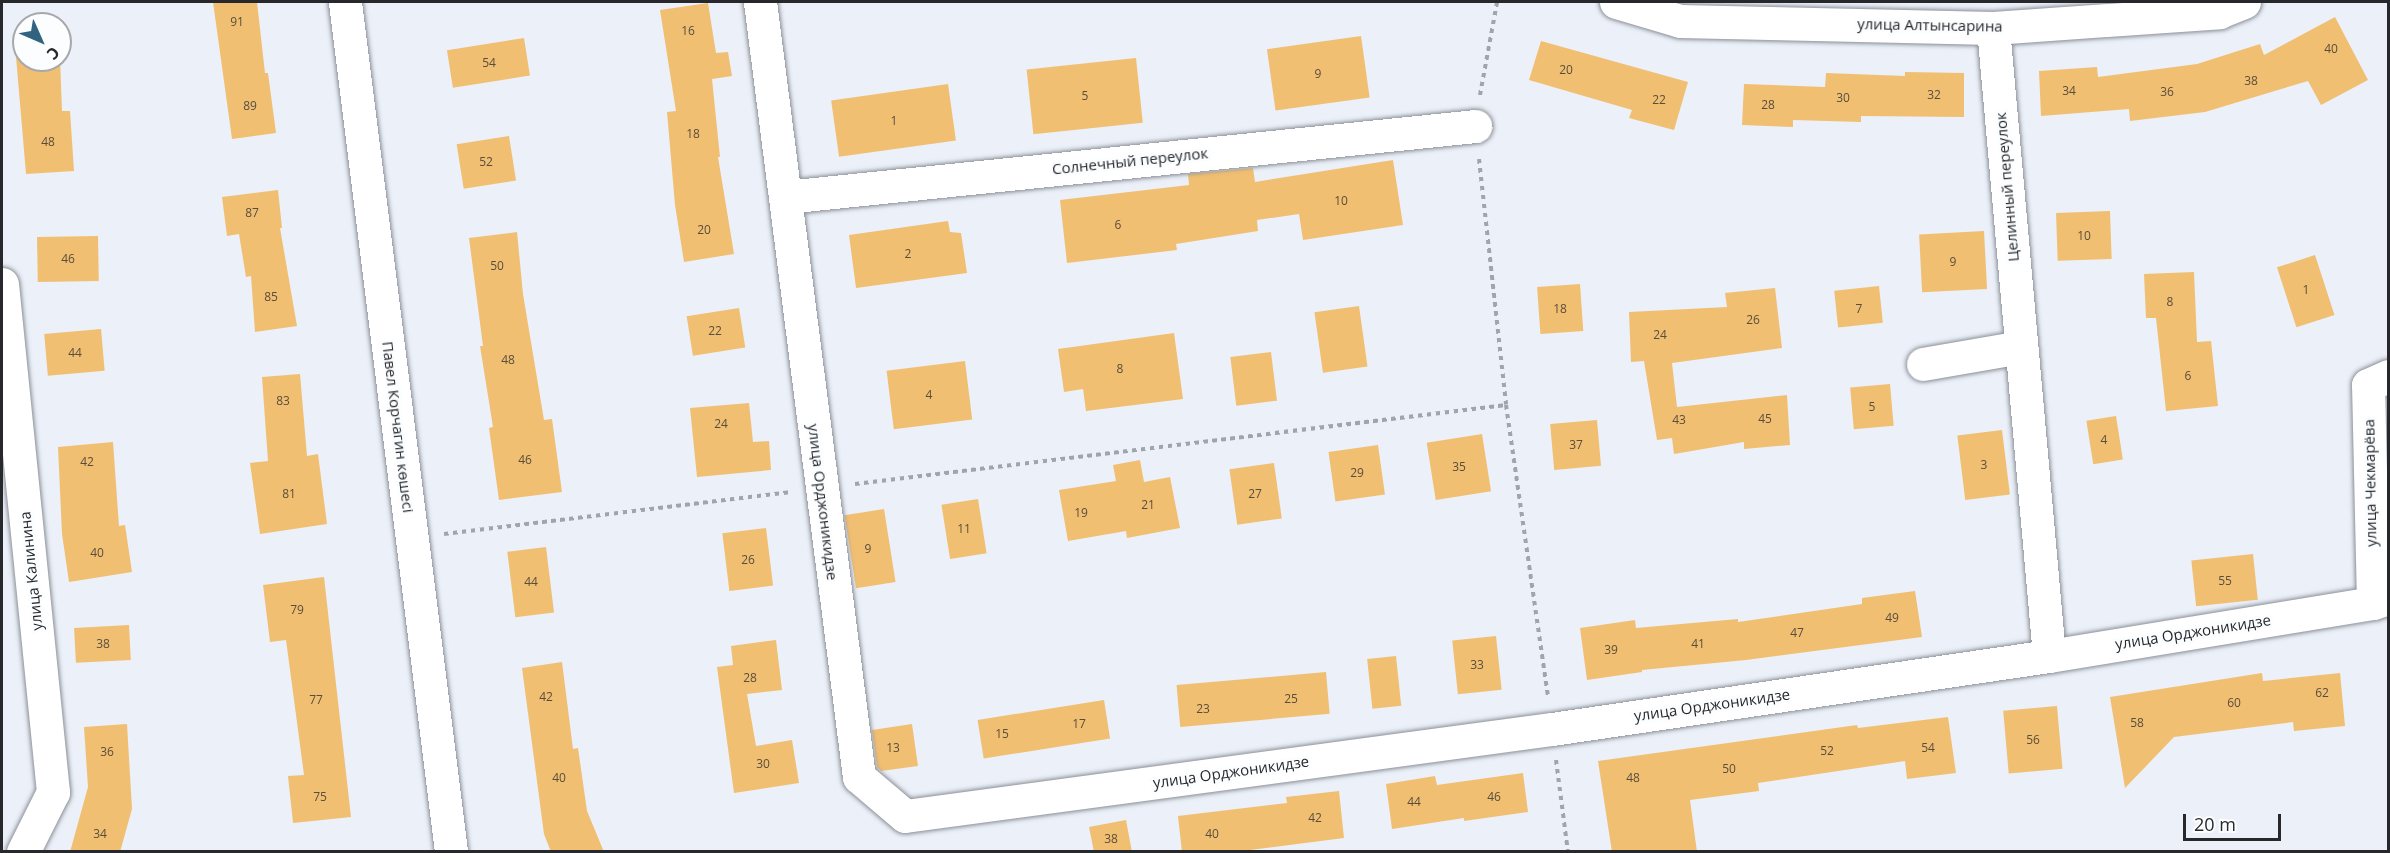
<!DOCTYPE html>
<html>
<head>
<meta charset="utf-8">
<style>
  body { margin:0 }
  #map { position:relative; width:2390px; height:853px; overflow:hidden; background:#ebf0f9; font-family:"Open Sans",sans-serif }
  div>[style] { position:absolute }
  .building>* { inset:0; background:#f1bf72; transform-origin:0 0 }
  .path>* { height:4px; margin-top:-2px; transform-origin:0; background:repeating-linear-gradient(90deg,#a0a4ab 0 4.5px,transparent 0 9px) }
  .roads { filter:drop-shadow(0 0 2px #8c9098) drop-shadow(0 0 2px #8c9098) }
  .minor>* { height:33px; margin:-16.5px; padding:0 16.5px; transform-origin:16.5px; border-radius:16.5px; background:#fff }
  span { translate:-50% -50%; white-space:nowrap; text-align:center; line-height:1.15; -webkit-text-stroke:6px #fcfdff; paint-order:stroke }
  .number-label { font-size:12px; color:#594e3d }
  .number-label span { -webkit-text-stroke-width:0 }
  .street-label { font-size:15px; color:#26282b }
  .frame { position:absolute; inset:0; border:3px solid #26282b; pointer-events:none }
  .north { position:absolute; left:12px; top:12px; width:60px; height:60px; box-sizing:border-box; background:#fcfdff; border:2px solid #a6a8aa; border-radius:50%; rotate:135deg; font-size:16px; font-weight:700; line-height:24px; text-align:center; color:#26282b }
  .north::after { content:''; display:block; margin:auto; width:21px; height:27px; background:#316280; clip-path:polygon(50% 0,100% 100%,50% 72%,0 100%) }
  .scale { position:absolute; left:2183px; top:814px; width:98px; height:27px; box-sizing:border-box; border:3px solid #26282b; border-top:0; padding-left:8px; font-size:18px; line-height:21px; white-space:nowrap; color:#26282b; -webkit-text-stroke:4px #fcfdff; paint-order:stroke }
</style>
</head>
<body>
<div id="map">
  <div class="building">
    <div style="clip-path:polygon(213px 2px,257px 2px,265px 73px,268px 73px,276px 133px,232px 139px)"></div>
    <div style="clip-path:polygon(708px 3px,716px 53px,728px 52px,732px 76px,712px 79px,720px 157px,718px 157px,734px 254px,684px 262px,675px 205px,667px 112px,676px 111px,660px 10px)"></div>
    <div style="clip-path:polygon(2335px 17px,2368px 80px,2321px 105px,2308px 81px,2205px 112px,2130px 121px,2129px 109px,2041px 116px,2039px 71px,2097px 67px,2098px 77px,2197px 64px,2260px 44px,2264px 55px)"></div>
    <div style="clip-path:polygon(24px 32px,24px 60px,60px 58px,62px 111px,70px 111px,74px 171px,26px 174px,14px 33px)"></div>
    <div style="left:1361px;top:36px;width:62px;height:95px;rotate:82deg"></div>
    <div style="left:524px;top:38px;width:38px;height:78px;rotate:81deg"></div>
    <div style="clip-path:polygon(1541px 41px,1688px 82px,1674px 130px,1629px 118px,1632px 110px,1529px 80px)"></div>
    <div style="left:1136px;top:58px;width:65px;height:110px;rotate:84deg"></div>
    <div style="clip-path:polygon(1905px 72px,1964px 73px,1964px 117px,1861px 116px,1861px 122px,1793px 120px,1793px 127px,1742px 125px,1744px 84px,1825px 87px,1826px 73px,1905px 76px)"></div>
    <div style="left:948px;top:84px;width:57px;height:118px;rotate:82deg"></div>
    <div style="left:509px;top:136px;width:45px;height:53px;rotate:81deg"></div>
    <div style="clip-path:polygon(1393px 160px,1403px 225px,1303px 240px,1299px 214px,1257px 220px,1258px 231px,1176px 244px,1177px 250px,1067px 263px,1060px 200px,1189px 185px,1188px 174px,1253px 168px,1255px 182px)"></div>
    <div style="clip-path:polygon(278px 190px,282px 228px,280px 228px,297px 326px,255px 332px,251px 276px,246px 277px,239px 234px,227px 236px,222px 197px)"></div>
    <div style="left:2110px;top:211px;width:48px;height:54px;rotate:88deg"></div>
    <div style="clip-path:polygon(948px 221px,950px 232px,961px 233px,967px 273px,856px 288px,849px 235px)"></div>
    <div style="left:1984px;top:231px;width:58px;height:65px;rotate:87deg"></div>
    <div style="clip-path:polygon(517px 232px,523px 294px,544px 420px,552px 419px,562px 492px,499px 500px,489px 428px,493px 427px,480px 346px,483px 346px,469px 238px)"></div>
    <div style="left:98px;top:236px;width:45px;height:61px;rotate:89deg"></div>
    <div style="left:2315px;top:255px;width:63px;height:40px;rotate:72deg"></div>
    <div style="clip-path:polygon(2194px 272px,2197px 342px,2211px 341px,2218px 406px,2166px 411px,2156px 318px,2146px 318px,2144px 274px)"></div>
    <div style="left:1580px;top:284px;width:47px;height:43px;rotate:86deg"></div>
    <div style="left:1879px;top:286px;width:37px;height:45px;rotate:84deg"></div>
    <div style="clip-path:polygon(1775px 288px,1782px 348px,1672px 363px,1677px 407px,1787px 395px,1790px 445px,1744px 449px,1744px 442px,1674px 454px,1672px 438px,1657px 440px,1644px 361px,1631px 362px,1629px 312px,1727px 307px,1725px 293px)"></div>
    <div style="left:1359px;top:306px;width:61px;height:45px;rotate:82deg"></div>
    <div style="left:739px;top:308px;width:40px;height:53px;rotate:81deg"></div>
    <div style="left:101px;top:329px;width:42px;height:57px;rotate:85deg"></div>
    <div style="clip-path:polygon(1174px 333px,1183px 399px,1086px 411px,1083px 389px,1064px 392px,1058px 349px)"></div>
    <div style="left:1271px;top:352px;width:49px;height:41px;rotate:83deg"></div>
    <div style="left:965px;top:361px;width:59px;height:79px;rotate:83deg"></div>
    <div style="clip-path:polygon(300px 374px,307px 456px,318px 454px,327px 524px,260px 534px,250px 463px,268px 461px,262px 377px)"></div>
    <div style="left:1890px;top:384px;width:42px;height:40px;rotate:85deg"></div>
    <div style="clip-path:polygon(749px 403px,753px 442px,769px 441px,771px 470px,697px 477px,690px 408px)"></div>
    <div style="left:2116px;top:416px;width:44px;height:30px;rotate:81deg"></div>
    <div style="left:1597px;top:420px;width:46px;height:47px;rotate:85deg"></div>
    <div style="left:2002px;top:430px;width:65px;height:45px;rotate:83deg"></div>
    <div style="left:1482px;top:434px;width:58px;height:56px;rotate:81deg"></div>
    <div style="clip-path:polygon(113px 442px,119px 526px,125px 525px,132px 572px,69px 582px,62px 534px,58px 447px)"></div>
    <div style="left:1378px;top:445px;width:50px;height:50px;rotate:82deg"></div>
    <div style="clip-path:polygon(1140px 460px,1144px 482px,1170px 477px,1180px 528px,1127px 538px,1126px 531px,1068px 541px,1059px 490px,1116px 481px,1113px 465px)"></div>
    <div style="left:1274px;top:463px;width:56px;height:45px;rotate:82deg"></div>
    <div style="left:978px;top:499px;width:55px;height:37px;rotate:81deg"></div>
    <div style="left:884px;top:509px;width:74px;height:40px;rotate:81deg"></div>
    <div style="left:766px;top:528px;width:58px;height:44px;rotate:83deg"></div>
    <div style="left:546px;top:547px;width:66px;height:39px;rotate:83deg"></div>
    <div style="left:2253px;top:554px;width:46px;height:62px;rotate:84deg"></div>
    <div style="clip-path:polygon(324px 577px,351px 817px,293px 823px,288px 776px,304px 775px,286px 640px,270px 642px,263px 585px)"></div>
    <div style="clip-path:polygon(1915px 591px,1922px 637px,1746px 660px,1642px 670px,1642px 672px,1587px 680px,1580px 628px,1635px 620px,1636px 628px,1738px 619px,1738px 622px,1862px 604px,1862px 598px)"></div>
    <div style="left:129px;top:625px;width:35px;height:55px;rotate:87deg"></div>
    <div style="left:1496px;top:636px;width:54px;height:44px;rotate:84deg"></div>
    <div style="clip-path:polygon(776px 640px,782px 690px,747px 694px,756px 746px,792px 740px,799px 783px,734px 793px,717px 667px,733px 665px,731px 646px)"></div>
    <div style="left:1396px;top:656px;width:50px;height:29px;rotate:84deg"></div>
    <div style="clip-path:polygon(562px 662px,573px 749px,578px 748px,587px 811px,604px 852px,551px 852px,544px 834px,522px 668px)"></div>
    <div style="left:1326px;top:672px;width:42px;height:150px;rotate:85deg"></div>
    <div style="clip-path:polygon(2262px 673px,2263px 681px,2340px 673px,2345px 726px,2294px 731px,2293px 722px,2174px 737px,2125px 788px,2110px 697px)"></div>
    <div style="left:1104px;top:700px;width:39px;height:128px;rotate:81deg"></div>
    <div style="left:2057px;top:706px;width:63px;height:54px;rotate:85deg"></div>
    <div style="clip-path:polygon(1948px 717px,1956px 773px,1907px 779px,1905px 761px,1758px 783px,1759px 791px,1690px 800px,1697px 852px,1612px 852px,1598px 761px,1857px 725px,1858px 728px)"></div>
    <div style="clip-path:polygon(127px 724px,132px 809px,120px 852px,70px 852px,88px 787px,84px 727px)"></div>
    <div style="clip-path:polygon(912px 724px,918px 766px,881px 771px,877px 767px,872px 730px)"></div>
    <div style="clip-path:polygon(1523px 773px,1528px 812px,1464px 821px,1464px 818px,1392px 829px,1386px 784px,1435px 776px,1437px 785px)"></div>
    <div style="clip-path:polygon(1339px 791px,1344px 838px,1234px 852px,1182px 852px,1178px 816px,1287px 803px,1286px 797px)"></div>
    <div style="clip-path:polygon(1126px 820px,1132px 852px,1094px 852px,1089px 827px)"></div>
  </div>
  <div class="path">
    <div style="left:1480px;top:95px;width:95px;rotate:-79.6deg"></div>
    <div style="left:1479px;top:159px;width:247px;rotate:83.7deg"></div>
    <div style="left:1506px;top:405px;width:294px;rotate:81.8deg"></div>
    <div style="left:855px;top:484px;width:656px;rotate:-6.92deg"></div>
    <div style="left:444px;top:534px;width:350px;rotate:-6.9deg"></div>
    <div style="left:1556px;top:760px;width:93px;rotate:82.6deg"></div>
  </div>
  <div class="roads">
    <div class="minor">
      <div style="left:345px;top:2px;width:857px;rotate:82.89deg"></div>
      <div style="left:760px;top:2px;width:781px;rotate:82.72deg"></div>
      <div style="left:859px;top:777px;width:60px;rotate:40.3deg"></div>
      <div style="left:905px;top:816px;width:653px;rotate:-7.66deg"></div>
      <div style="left:1552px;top:729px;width:502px;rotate:-8.36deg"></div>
      <div style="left:2049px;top:656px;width:328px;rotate:-9.3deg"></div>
      <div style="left:2373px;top:603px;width:16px;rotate:-18deg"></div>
      <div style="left:1616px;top:2px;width:67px;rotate:16.5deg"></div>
      <div style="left:1680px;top:21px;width:313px;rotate:1.3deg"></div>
      <div style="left:1993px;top:28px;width:227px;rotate:-4deg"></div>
      <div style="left:2219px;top:12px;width:27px;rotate:-22deg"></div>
      <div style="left:1993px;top:28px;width:630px;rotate:84.9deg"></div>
      <div style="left:785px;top:197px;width:694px;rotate:-5.87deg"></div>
      <div style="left:2px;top:284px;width:511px;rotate:84.27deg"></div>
      <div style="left:53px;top:792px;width:67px;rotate:116.6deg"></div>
      <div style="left:1923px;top:364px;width:99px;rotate:-9.8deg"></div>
      <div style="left:2373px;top:603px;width:218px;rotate:-91.3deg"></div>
      <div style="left:2368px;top:385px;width:22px;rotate:-24deg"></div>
    </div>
  </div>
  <div class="number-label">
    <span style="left:237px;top:22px">91</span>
    <span style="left:688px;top:31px">16</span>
    <span style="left:2331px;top:49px">40</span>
    <span style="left:489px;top:63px">54</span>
    <span style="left:1566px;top:70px">20</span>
    <span style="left:1318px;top:74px">9</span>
    <span style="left:2251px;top:81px">38</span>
    <span style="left:2069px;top:91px">34</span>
    <span style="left:2167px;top:92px">36</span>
    <span style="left:1934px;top:95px">32</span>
    <span style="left:1085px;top:96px">5</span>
    <span style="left:1843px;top:98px">30</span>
    <span style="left:1659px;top:100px">22</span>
    <span style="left:1768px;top:105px">28</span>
    <span style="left:250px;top:106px">89</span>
    <span style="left:894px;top:121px">1</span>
    <span style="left:693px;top:134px">18</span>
    <span style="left:48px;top:142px">48</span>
    <span style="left:486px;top:162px">52</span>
    <span style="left:1341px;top:201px">10</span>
    <span style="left:252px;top:213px">87</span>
    <span style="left:1118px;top:225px">6</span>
    <span style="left:704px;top:230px">20</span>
    <span style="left:2084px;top:236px">10</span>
    <span style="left:908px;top:254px">2</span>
    <span style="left:68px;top:259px">46</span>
    <span style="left:1953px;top:262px">9</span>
    <span style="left:497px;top:266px">50</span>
    <span style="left:2306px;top:290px">1</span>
    <span style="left:271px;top:297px">85</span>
    <span style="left:2170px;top:302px">8</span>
    <span style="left:1560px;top:309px">18</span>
    <span style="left:1859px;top:309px">7</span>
    <span style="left:1753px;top:320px">26</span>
    <span style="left:715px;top:331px">22</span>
    <span style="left:1660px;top:335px">24</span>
    <span style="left:75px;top:353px">44</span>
    <span style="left:508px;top:360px">48</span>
    <span style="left:1120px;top:369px">8</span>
    <span style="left:2188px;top:376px">6</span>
    <span style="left:929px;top:395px">4</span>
    <span style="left:283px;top:401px">83</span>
    <span style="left:1872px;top:407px">5</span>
    <span style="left:1765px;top:419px">45</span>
    <span style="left:1679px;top:420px">43</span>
    <span style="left:721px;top:424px">24</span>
    <span style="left:2104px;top:440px">4</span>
    <span style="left:1576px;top:445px">37</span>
    <span style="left:525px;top:460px">46</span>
    <span style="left:87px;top:462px">42</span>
    <span style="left:1984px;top:465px">3</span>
    <span style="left:1459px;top:467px">35</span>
    <span style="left:1357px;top:473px">29</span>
    <span style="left:289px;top:494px">81</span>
    <span style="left:1255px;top:494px">27</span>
    <span style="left:1148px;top:505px">21</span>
    <span style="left:1081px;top:513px">19</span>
    <span style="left:964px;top:529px">11</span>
    <span style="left:868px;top:549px">9</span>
    <span style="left:97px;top:553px">40</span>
    <span style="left:748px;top:560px">26</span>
    <span style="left:2225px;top:581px">55</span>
    <span style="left:531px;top:582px">44</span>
    <span style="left:297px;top:610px">79</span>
    <span style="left:1892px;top:618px">49</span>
    <span style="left:1797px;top:633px">47</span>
    <span style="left:103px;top:644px">38</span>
    <span style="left:1698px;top:644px">41</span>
    <span style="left:1611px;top:650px">39</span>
    <span style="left:1477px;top:665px">33</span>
    <span style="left:750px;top:678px">28</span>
    <span style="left:2322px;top:693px">62</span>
    <span style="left:546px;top:697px">42</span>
    <span style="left:1291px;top:699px">25</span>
    <span style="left:316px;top:700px">77</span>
    <span style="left:2234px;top:703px">60</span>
    <span style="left:1203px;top:709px">23</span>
    <span style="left:2137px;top:723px">58</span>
    <span style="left:1079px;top:724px">17</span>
    <span style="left:1002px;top:734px">15</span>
    <span style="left:2033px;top:740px">56</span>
    <span style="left:893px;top:748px">13</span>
    <span style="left:1928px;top:748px">54</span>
    <span style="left:1827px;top:751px">52</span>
    <span style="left:107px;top:752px">36</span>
    <span style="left:763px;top:764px">30</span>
    <span style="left:1729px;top:769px">50</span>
    <span style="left:559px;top:778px">40</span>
    <span style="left:1633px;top:778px">48</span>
    <span style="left:320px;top:797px">75</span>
    <span style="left:1494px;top:797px">46</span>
    <span style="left:1414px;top:802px">44</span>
    <span style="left:1315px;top:818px">42</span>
    <span style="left:100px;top:834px">34</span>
    <span style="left:1212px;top:834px">40</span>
    <span style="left:1111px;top:839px">38</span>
  </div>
  <div class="street-label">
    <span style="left:1930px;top:25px;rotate:1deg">улица Алтынсарина</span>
    <span style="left:1130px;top:161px;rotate:-6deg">Солнечный переулок</span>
    <span style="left:2007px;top:187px;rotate:-95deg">Целинный переулок</span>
    <span style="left:398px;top:427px;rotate:83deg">Павел Корчагин көшесі</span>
    <span style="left:2370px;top:483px;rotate:-91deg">улица Чекмарёва</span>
    <span style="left:823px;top:502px;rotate:83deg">улица Орджоникидзе</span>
    <span style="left:31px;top:571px;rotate:-96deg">улица Калинина</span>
    <span style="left:2193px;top:632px;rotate:-9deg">улица Орджоникидзе</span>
    <span style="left:1712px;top:705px;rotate:-8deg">улица Орджоникидзе</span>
    <span style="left:1231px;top:772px;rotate:-8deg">улица Орджоникидзе</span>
  </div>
  <div class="frame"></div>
  <div class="north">С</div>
  <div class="scale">20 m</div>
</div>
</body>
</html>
